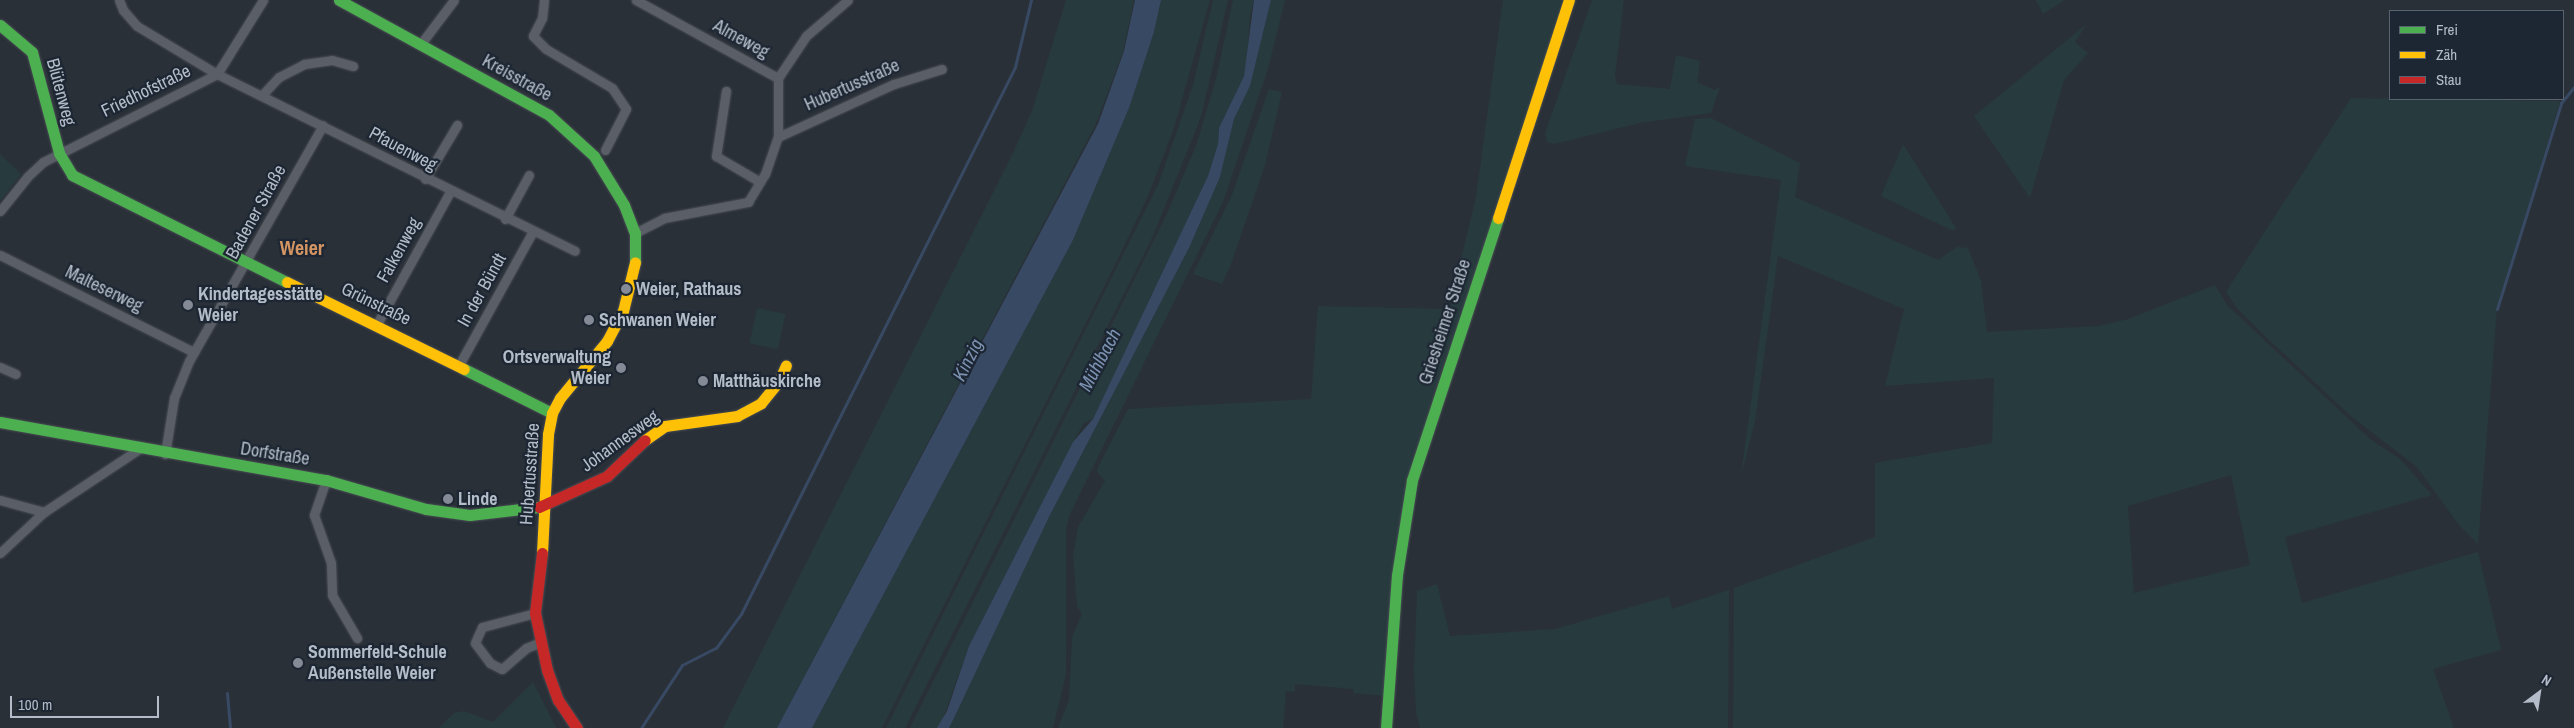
<!DOCTYPE html>
<html>
<head>
<meta charset="utf-8">
<style>
  body { margin:0 }
  #map { position:relative; width:2574px; height:728px; overflow:hidden; background:#2a3038; font-family:"Archivo Narrow",sans-serif }
  div>[style] { position:absolute }
  .green>* { inset:0; background:#273a3e; transform-origin:0 0 }
  .water>* { inset:0; background:#384963 }
  .stream>* { height:3px; margin:-1.5px; padding:0 1.5px; transform-origin:1.5px; border-radius:1.5px; background:#384963 }
  .roads { filter:drop-shadow(0 0 1px #484c53) drop-shadow(0 0 1px #484c53) }
  .street>* { height:9px; margin:-4.5px; padding:0 4.5px; transform-origin:4.5px; border-radius:4.5px; background:#5a5e66 }
  .fast>* { height:11px; margin:-5.5px; padding:0 5.5px; transform-origin:5.5px; border-radius:5.5px; background:#4caf50 }
  .slow>* { height:11px; margin:-5.5px; padding:0 5.5px; transform-origin:5.5px; border-radius:5.5px; background:#ffc107 }
  .jam>* { height:11px; margin:-5.5px; padding:0 5.5px; transform-origin:5.5px; border-radius:5.5px; background:#c62828 }
  .dots>* { width:14px; height:14px; translate:-50% -50%; box-sizing:border-box; border:2px solid #1d2633; border-radius:50% }
  span { translate:-50% -50%; white-space:nowrap; text-align:center; line-height:1.15; -webkit-text-stroke:4.5px #1d2633; paint-order:stroke }
  .street-label { font-size:18px; color:#b4bcc9 }
  .poi-label { font-size:18px; color:#b4bcc9; font-weight:700 }
  .left { translate:0 -50%; text-align:left }
  .right { translate:-100% -50%; text-align:right }
  .water-label { font-size:19px; color:#7c92b1; font-style:italic }
  .quarter-label { font-size:20px; color:#d59563; font-weight:700 }
  .legend { position:absolute; left:2389px; top:10px; width:175px; height:90px; box-sizing:border-box; background:#1d2633; border:1px solid #59626f; margin:0; padding:6px 9px; list-style:none; font-size:15px; color:#b4bcc9 }
  .legend li { display:flex; align-items:center; gap:10px; height:25px }
  .legend b { width:25px; border:1px solid #59626f }
  .north { position:absolute; left:2514px; top:668px; width:50px; height:50px; -webkit-text-stroke:4px #1d2633; paint-order:stroke; rotate:31deg; font-size:14px; font-weight:700; line-height:20px; text-align:center; color:#b4bcc9 }
  .north::after { content:''; display:block; margin:auto; width:18px; height:22px; background:#b4bcc9; clip-path:polygon(50% 0,100% 100%,50% 72%,0 100%) }
  .scale { position:absolute; left:10px; top:696px; width:149px; height:22px; box-sizing:border-box; border:2px solid #b4bcc9; border-top:0; padding-left:6px; font-size:15px; line-height:18px; white-space:nowrap; color:#b4bcc9; -webkit-text-stroke:4px #1d2633; paint-order:stroke }
</style>
</head>
<body>
<div id="map">
  <div class="green">
    <div style="clip-path:polygon(1066px 0,1134px 0,1123px 52px,1096px 124px,777px 728px,723px 728px,1013px 153px,1032px 111px)"></div>
    <div style="clip-path:polygon(1161px 0,1210px 0,1174px 128px,1148px 196px,1113px 269px,882px 728px,812px 728px,1073px 240px,1129px 108px,1154px 32px)"></div>
    <div style="clip-path:polygon(1213px 0,1228px 0,1201px 117px,1153px 236px,905px 728px,886px 728px,1158px 185px,1193px 85px)"></div>
    <div style="clip-path:polygon(1233px 0,1254px 0,1250px 15px,1247px 58px,1244px 76px,1219px 128px,1218px 144px,1208px 176px,1093px 419px,1084px 423px,1073px 442px,969px 646px,941px 724px,937px 728px,910px 728px,1166px 216px,1196px 146px,1216px 79px)"></div>
    <div style="clip-path:polygon(1271px 0,1285px 0,1268px 69px,1223px 202px,1069px 516px,1066px 530px,1066px 674px,1053px 728px,949px 728px,1049px 517px,1189px 248px,1220px 177px,1234px 119px,1250px 86px)"></div>
    <div style="clip-path:polygon(1503px 0,1566px 0,1430px 406px,1384px 696px,1354px 693px,1353px 689px,1295px 684px,1295px 692px,1286px 691px,1283px 728px,1058px 728px,1069px 700px,1072px 637px,1082px 614px,1077px 606px,1073px 555px,1078px 527px,1105px 481px,1097px 472px,1098px 467px,1128px 409px,1311px 399px,1318px 306px,1449px 309px,1476px 197px)"></div>
    <div style="clip-path:polygon(1592px 0,1624px 0,1615px 75px,1617px 84px,1670px 89px,1676px 55px,1700px 61px,1697px 82px,1714px 90px,1720px 87px,1711px 113px,1640px 123px,1554px 144px,1547px 142px,1545px 133px)"></div>
    <div style="clip-path:polygon(2036px 0,2065px 0,2043px 14px)"></div>
    <div style="clip-path:polygon(2087px 24px,2075px 42px,2088px 53px,2064px 80px,2030px 198px,1974px 116px)"></div>
    <div style="clip-path:polygon(1269px 89px,1282px 92px,1265px 165px,1231px 264px,1222px 284px,1193px 274px,1232px 195px)"></div>
    <div style="clip-path:polygon(2351px 98px,2560px 101px,2497px 309px,2478px 544px,2459px 525px,2417px 467px,2352px 417px,2267px 338px,2237px 308px,2226px 292px)"></div>
    <div style="clip-path:polygon(evenodd,1711px 118px,1800px 163px,1795px 197px,1938px 260px,1957px 247px,1968px 248px,1981px 281px,1987px 332px,2098px 326px,2128px 319px,2215px 285px,2227px 305px,2370px 439px,2400px 459px,2432px 495px,2285px 537px,2302px 603px,2478px 552px,2501px 650px,2433px 669px,2454px 728px,1733px 728px,1734px 588px,1875px 537px,1875px 463px,1992px 443px,1994px 378px,1885px 386px,1904px 309px,1778px 256px,1755px 421px,1741px 476px,1781px 180px,1685px 166px,1695px 119px,1711px 118px,2231px 475px,2250px 565px,2134px 593px,2128px 506px,2231px 475px)"></div>
    <div style="clip-path:polygon(1903px 144px,1956px 228px,1953px 231px,1881px 196px)"></div>
    <div style="clip-path:polygon(0 154px,21px 174px,0 201px)"></div>
    <div style="left:757px;top:308px;width:29px;height:36px;rotate:12deg"></div>
    <div style="clip-path:polygon(1437px 584px,1450px 636px,1555px 629px,1669px 596px,1672px 609px,1729px 590px,1728px 728px,1420px 728px,1416px 712px,1414px 671px,1417px 591px)"></div>
    <div style="clip-path:polygon(533px 682px,556px 728px,439px 728px,454px 713px,464px 711px,493px 722px)"></div>
  </div>
  <div class="water">
    <div style="clip-path:polygon(1135px 0,1161px 0,1154px 32px,1129px 108px,1073px 240px,812px 728px,777px 728px,1098px 124px,1124px 51px)"></div>
    <div style="clip-path:polygon(1254px 0,1271px 0,1250px 86px,1234px 119px,1220px 177px,1189px 248px,1049px 517px,954px 718px,949px 728px,937px 728px,947px 711px,969px 646px,1073px 442px,1093px 419px,1208px 176px,1218px 144px,1219px 128px,1244px 76px)"></div>
  </div>
  <div class="stream">
    <div style="left:2497px;top:309px;width:216px;rotate:-72.7deg"></div>
    <div style="left:2561px;top:103px;width:21px;rotate:-51deg"></div>
    <div style="left:227px;top:693px;width:35px;rotate:85deg"></div>
    <div style="left:641px;top:728px;width:75px;rotate:-56.9deg"></div>
    <div style="left:682px;top:665px;width:38px;rotate:-27deg"></div>
    <div style="left:716px;top:648px;width:42px;rotate:-53.7deg"></div>
    <div style="left:741px;top:614px;width:612px;rotate:-63.39deg"></div>
    <div style="left:1015px;top:67px;width:69px;rotate:-76.6deg"></div>
  </div>
  <div class="roads">
    <div class="street">
      <div style="left:119px;top:0;width:11px;rotate:68deg"></div>
      <div style="left:123px;top:10px;width:21px;rotate:49deg"></div>
      <div style="left:137px;top:26px;width:93px;rotate:31deg"></div>
      <div style="left:217px;top:74px;width:399px;rotate:26.3deg"></div>
      <div style="left:544px;top:0;width:18px;rotate:96deg"></div>
      <div style="left:542px;top:18px;width:20px;rotate:117deg"></div>
      <div style="left:533px;top:36px;width:18px;rotate:45deg"></div>
      <div style="left:546px;top:49px;width:77px;rotate:30.6deg"></div>
      <div style="left:612px;top:88px;width:25px;rotate:56deg"></div>
      <div style="left:626px;top:109px;width:46px;rotate:117.1deg"></div>
      <div style="left:636px;top:0;width:162px;rotate:28.8deg"></div>
      <div style="left:420px;top:45px;width:56px;rotate:-52.9deg"></div>
      <div style="left:726px;top:91px;width:66px;rotate:98.7deg"></div>
      <div style="left:716px;top:156px;width:51px;rotate:30.6deg"></div>
      <div style="left:262px;top:95px;width:25px;rotate:-47deg"></div>
      <div style="left:279px;top:77px;width:28px;rotate:-27deg"></div>
      <div style="left:304px;top:64px;width:28px;rotate:-8deg"></div>
      <div style="left:332px;top:60px;width:22px;rotate:16deg"></div>
      <div style="left:778px;top:137px;width:59px;rotate:-90deg"></div>
      <div style="left:778px;top:78px;width:50px;rotate:-56.3deg"></div>
      <div style="left:806px;top:36px;width:55px;rotate:-40.6deg"></div>
      <div style="left:425px;top:179px;width:63px;rotate:-59.3deg"></div>
      <div style="left:0;top:211px;width:45px;rotate:-51.3deg"></div>
      <div style="left:28px;top:176px;width:21px;rotate:-43deg"></div>
      <div style="left:43px;top:162px;width:195px;rotate:-26.8deg"></div>
      <div style="left:217px;top:74px;width:87px;rotate:-58.1deg"></div>
      <div style="left:505px;top:219px;width:50px;rotate:-61.4deg"></div>
      <div style="left:635px;top:233px;width:33px;rotate:-27deg"></div>
      <div style="left:664px;top:218px;width:86px;rotate:-10.8deg"></div>
      <div style="left:748px;top:202px;width:33px;rotate:-59deg"></div>
      <div style="left:765px;top:174px;width:39px;rotate:-71deg"></div>
      <div style="left:778px;top:137px;width:128px;rotate:-24.6deg"></div>
      <div style="left:894px;top:84px;width:50px;rotate:-17.4deg"></div>
      <div style="left:0;top:255px;width:217px;rotate:26.6deg"></div>
      <div style="left:377px;top:324px;width:151px;rotate:-61.1deg"></div>
      <div style="left:459px;top:365px;width:153px;rotate:-61.1deg"></div>
      <div style="left:0;top:367px;width:17px;rotate:24deg"></div>
      <div style="left:165px;top:454px;width:57px;rotate:-80.9deg"></div>
      <div style="left:174px;top:398px;width:40px;rotate:-68deg"></div>
      <div style="left:189px;top:361px;width:271px;rotate:-60.4deg"></div>
      <div style="left:326px;top:480px;width:37px;rotate:109deg"></div>
      <div style="left:314px;top:515px;width:51px;rotate:70.5deg"></div>
      <div style="left:331px;top:563px;width:32px;rotate:88deg"></div>
      <div style="left:332px;top:595px;width:50px;rotate:59.8deg"></div>
      <div style="left:0;top:500px;width:46px;rotate:15.3deg"></div>
      <div style="left:0;top:553px;width:60px;rotate:-43deg"></div>
      <div style="left:44px;top:512px;width:114px;rotate:-33.6deg"></div>
      <div style="left:535px;top:613px;width:55px;rotate:165.2deg"></div>
      <div style="left:482px;top:627px;width:17px;rotate:114deg"></div>
      <div style="left:475px;top:643px;width:25px;rotate:53deg"></div>
      <div style="left:490px;top:663px;width:13px;rotate:27deg"></div>
      <div style="left:502px;top:669px;width:32px;rotate:-41deg"></div>
      <div style="left:526px;top:648px;width:16px;rotate:-22deg"></div>
    </div>
    <div class="fast">
      <div style="left:339px;top:0;width:239px;rotate:28.7deg"></div>
      <div style="left:549px;top:115px;width:61px;rotate:42.3deg"></div>
      <div style="left:594px;top:156px;width:57px;rotate:58.5deg"></div>
      <div style="left:624px;top:205px;width:30px;rotate:69deg"></div>
      <div style="left:635px;top:233px;width:29px;rotate:90deg"></div>
      <div style="left:0;top:25px;width:42px;rotate:40.2deg"></div>
      <div style="left:32px;top:52px;width:105px;rotate:75deg"></div>
      <div style="left:59px;top:153px;width:26px;rotate:59deg"></div>
      <div style="left:72px;top:175px;width:240px;rotate:26.5deg"></div>
      <div style="left:464px;top:369px;width:98px;rotate:26.6deg"></div>
      <div style="left:0;top:422px;width:331px;rotate:10.1deg"></div>
      <div style="left:326px;top:480px;width:104px;rotate:16.2deg"></div>
      <div style="left:426px;top:509px;width:44px;rotate:7.8deg"></div>
      <div style="left:470px;top:515px;width:69px;rotate:-6.6deg"></div>
      <div style="left:1386px;top:728px;width:153px;rotate:-85.9deg"></div>
      <div style="left:1397px;top:575px;width:96px;rotate:-81deg"></div>
      <div style="left:1412px;top:480px;width:276px;rotate:-71.8deg"></div>
    </div>
    <div class="slow">
      <div style="left:1498px;top:218px;width:229px;rotate:-72deg"></div>
      <div style="left:287px;top:282px;width:197px;rotate:26.2deg"></div>
      <div style="left:645px;top:440px;width:24px;rotate:-35deg"></div>
      <div style="left:665px;top:426px;width:73px;rotate:-7.9deg"></div>
      <div style="left:737px;top:416px;width:27px;rotate:-28deg"></div>
      <div style="left:761px;top:403px;width:28px;rotate:-51deg"></div>
      <div style="left:779px;top:381px;width:17px;rotate:-66deg"></div>
      <div style="left:542px;top:553px;width:119px;rotate:-87.1deg"></div>
      <div style="left:548px;top:434px;width:21px;rotate:-79deg"></div>
      <div style="left:552px;top:413px;width:17px;rotate:-62deg"></div>
      <div style="left:560px;top:398px;width:74px;rotate:-50.5deg"></div>
      <div style="left:607px;top:341px;width:34px;rotate:-62deg"></div>
      <div style="left:623px;top:311px;width:50px;rotate:-76.2deg"></div>
    </div>
    <div class="jam">
      <div style="left:539px;top:507px;width:75px;rotate:-24.5deg"></div>
      <div style="left:607px;top:476px;width:52px;rotate:-43.5deg"></div>
      <div style="left:542px;top:553px;width:60px;rotate:96.7deg"></div>
      <div style="left:535px;top:613px;width:58px;rotate:78.1deg"></div>
      <div style="left:547px;top:670px;width:32px;rotate:70deg"></div>
      <div style="left:558px;top:700px;width:34px;rotate:56deg"></div>
    </div>
  </div>
  <div class="dots">
    <div style="left:626px;top:289px;background:#848b96"></div>
    <div style="left:188px;top:305px;background:#848b96"></div>
    <div style="left:589px;top:320px;background:#848b96"></div>
    <div style="left:621px;top:368px;background:#848b96"></div>
    <div style="left:703px;top:381px;background:#848b96"></div>
    <div style="left:448px;top:499px;background:#848b96"></div>
    <div style="left:298px;top:663px;background:#848b96"></div>
  </div>
  <div class="street-label">
    <span style="left:741px;top:39px;rotate:29deg">Almeweg</span>
    <span style="left:517px;top:78px;rotate:29deg">Kreisstraße</span>
    <span style="left:852px;top:85px;rotate:-24deg">Hubertusstraße</span>
    <span style="left:146px;top:91px;rotate:-26deg">Friedhofstraße</span>
    <span style="left:61px;top:92px;rotate:75deg">Blütenweg</span>
    <span style="left:403px;top:149px;rotate:28deg">Pfauenweg</span>
    <span style="left:256px;top:212px;rotate:-61deg">Badener Straße</span>
    <span style="left:399px;top:250px;rotate:-61deg">Falkenweg</span>
    <span style="left:104px;top:289px;rotate:26deg">Malteserweg</span>
    <span style="left:482px;top:290px;rotate:-61deg">In der Bündt</span>
    <span style="left:376px;top:304px;rotate:26deg">Grünstraße</span>
    <span style="left:1445px;top:322px;rotate:-72deg">Griesheimer Straße</span>
    <span style="left:620px;top:441px;rotate:-36deg">Johannesweg</span>
    <span style="left:275px;top:454px;rotate:9deg">Dorfstraße</span>
    <span style="left:530px;top:474px;rotate:-86deg">Hubertusstraße</span>
  </div>
  <div class="poi-label">
    <span class="left" style="left:636px;top:289px">Weier, Rathaus</span>
    <span class="left" style="left:198px;top:305px">Kindertagesstätte<br>Weier</span>
    <span class="left" style="left:599px;top:320px">Schwanen Weier</span>
    <span class="right" style="left:611px;top:368px">Ortsverwaltung<br>Weier</span>
    <span class="left" style="left:713px;top:381px">Matthäuskirche</span>
    <span class="left" style="left:458px;top:499px">Linde</span>
    <span class="left" style="left:308px;top:663px">Sommerfeld-Schule<br>Außenstelle Weier</span>
  </div>
  <div class="water-label">
    <span style="left:968px;top:360px;rotate:-63deg">Kinzig</span>
    <span style="left:1100px;top:360px;rotate:-62deg">Mühlbach</span>
  </div>
  <div class="quarter-label">
    <span style="left:302px;top:247px">Weier</span>
  </div>
  <ul class="legend">
  <li><b style="height:6px;background:#4caf50"></b>Frei</li>
  <li><b style="height:6px;background:#ffc107"></b>Zäh</li>
  <li><b style="height:6px;background:#c62828"></b>Stau</li>
  </ul>
  <div class="north">N</div>
  <div class="scale">100 m</div>
</div>
</body>
</html>
